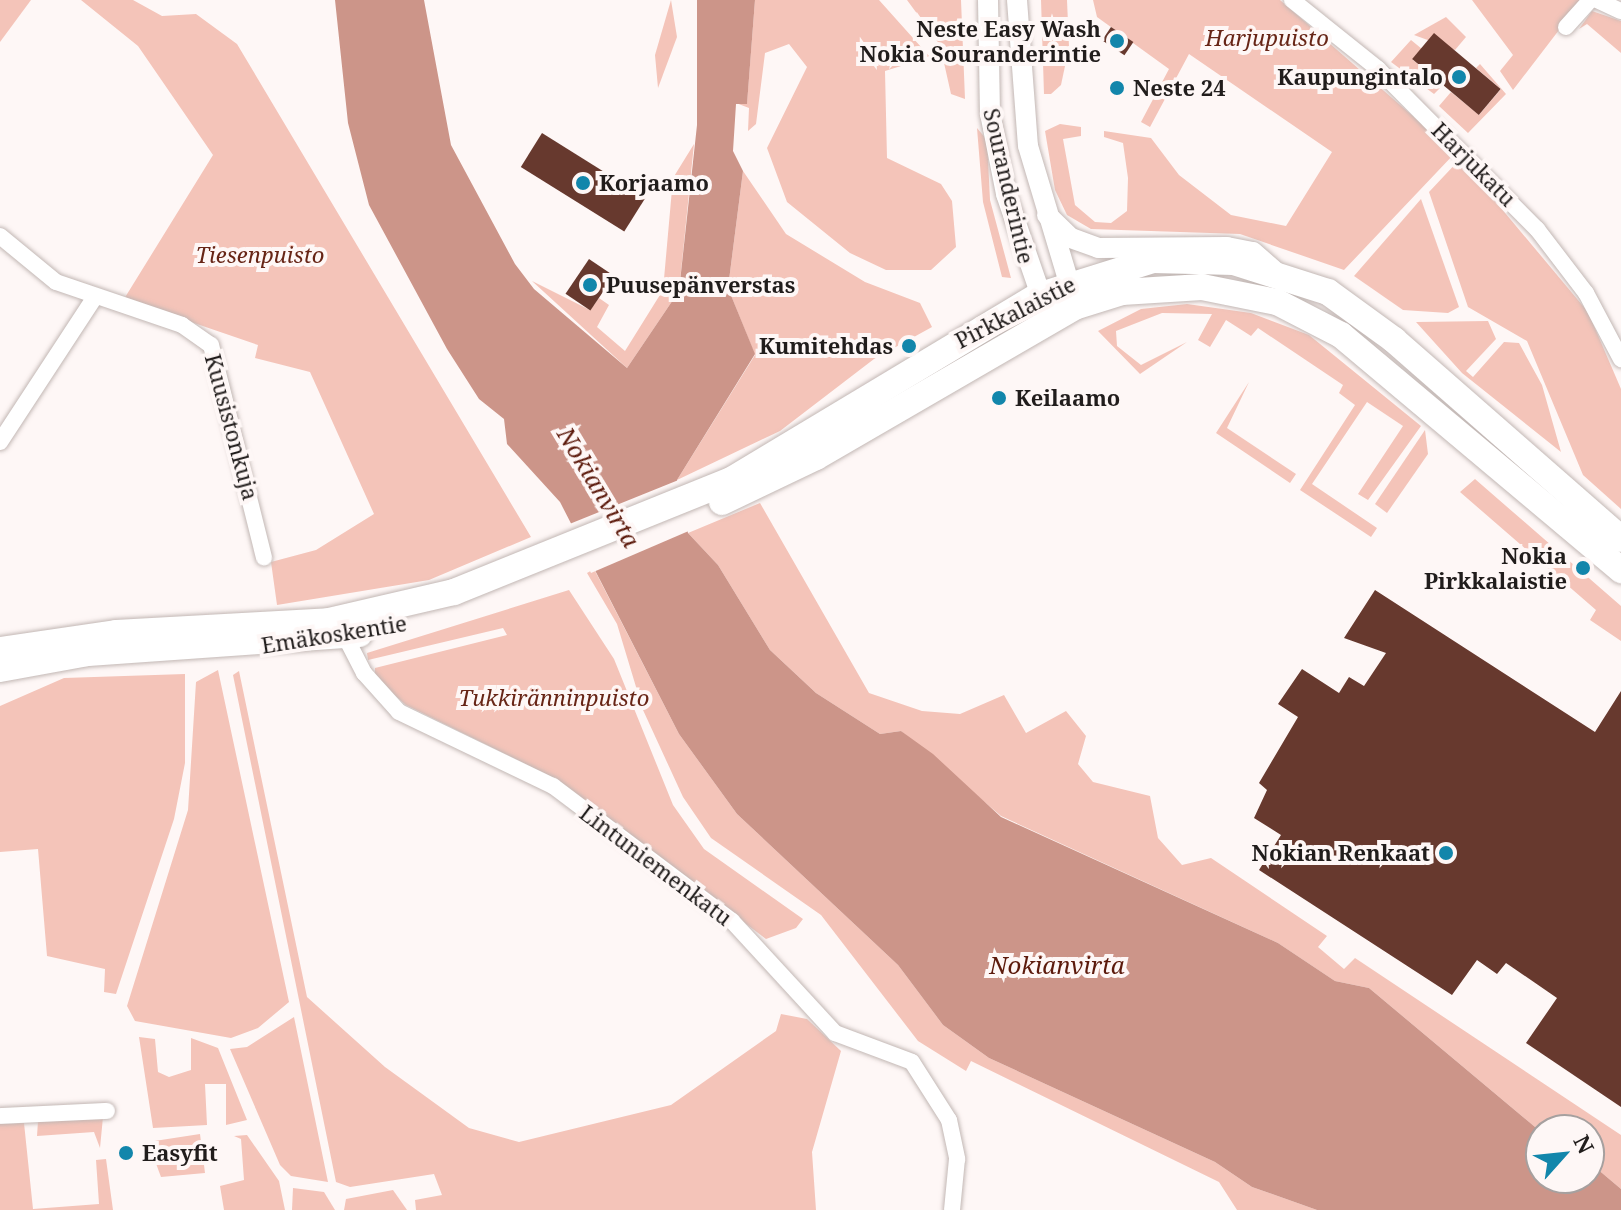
<!DOCTYPE html>
<html>
<head>
<meta charset="utf-8">
<style>
  body { margin:0 }
  #map { position:relative; width:1621px; height:1210px; overflow:hidden; background:#fef7f6; font-family:"Noto Serif",serif }
  div>[style] { position:absolute }
  .green>* { inset:0; background:#f4c4b9 }
  .water>* { inset:0; background:#cc9589 }
  .pier>* { inset:0; background:#fef7f6 }
  .building>* { inset:0; background:#67392e; transform-origin:0 0 }
  .roads { filter:drop-shadow(0 0 2px #c2b7b4) drop-shadow(0 0 2px #c2b7b4) }
  .minor>* { height:16px; margin:-8px; padding:0 8px; transform-origin:8px; border-radius:8px; background:#fff }
  .tertiary>* { height:20px; margin:-10px; padding:0 10px; transform-origin:10px; border-radius:10px; background:#fff }
  .primary>* { height:26px; margin:-13px; padding:0 13px; transform-origin:13px; border-radius:13px; background:#fff }
  .dots>* { width:22px; height:22px; translate:-50% -50%; box-sizing:border-box; border:4px solid #fef7f6; border-radius:50% }
  span { translate:-50% -50%; white-space:nowrap; text-align:center; line-height:1.15; -webkit-text-stroke:8px #fef7f6; paint-order:stroke }
  .poi-label { font-size:22px; color:#211d1c; font-weight:700 }
  .right { translate:-100% -50%; text-align:right }
  .left { translate:0 -50%; text-align:left }
  .park-label { font-size:22px; color:#672516; font-style:italic }
  .street-label { font-size:22px; color:#211d1c }
  .water-label { font-size:24px; color:#5c1a0c; font-style:italic }
  .north { position:absolute; left:1525px; top:1114px; width:80px; height:80px; box-sizing:border-box; background:#fef7f6; border:2px solid #a6a09f; border-radius:50%; rotate:63deg; font-size:22px; font-weight:700; line-height:32px; text-align:center; color:#211d1c }
  .north::after { content:''; display:block; margin:auto; width:28px; height:36px; background:#1286ab; clip-path:polygon(50% 0,100% 100%,50% 72%,0 100%) }
</style>
</head>
<body>
<div id="map">
  <div class="green">
    <div style="clip-path:polygon(0 0,31px 0,0 42px)"></div>
    <div style="clip-path:polygon(81px 0,133px 0,162px 16px,196px 14px,237px 44px,531px 537px,429px 580px,277px 605px,271px 562px,316px 550px,374px 514px,310px 372px,255px 358px,258px 345px,124px 299px,213px 155px,138px 46px)"></div>
    <div style="clip-path:polygon(671px 0,677px 37px,658px 88px,655px 55px)"></div>
    <div style="clip-path:polygon(755px 0,879px 0,930px 57px,885px 71px,887px 158px,941px 184px,952px 201px,956px 247px,931px 270px,886px 270px,850px 253px,787px 202px,767px 148px,807px 67px,789px 44px,765px 53px,756px 124px,748px 131px,749px 108px,736px 103px,747px 103px)"></div>
    <div style="clip-path:polygon(907px 0,961px 0,965px 99px,951px 94px,940px 45px)"></div>
    <div style="clip-path:polygon(1041px 0,1067px 0,1069px 47px,1061px 85px,1051px 94px,1044px 94px)"></div>
    <div style="clip-path:polygon(1093px 0,1280px 0,1455px 153px,1344px 270px,1240px 234px,1091px 229px,1067px 215px,1055px 190px,1045px 131px,1060px 124px,1081px 127px,1081px 136px,1063px 139px,1075px 205px,1095px 222px,1111px 223px,1127px 211px,1128px 178px,1123px 143px,1104px 137px,1104px 131px,1151px 138px,1179px 175px,1231px 215px,1286px 226px,1332px 152px,1189px 54px,1150px 127px,1141px 122px,1169px 69px,1097px 17px)"></div>
    <div style="clip-path:polygon(1472px 0,1582px 0,1513px 90px,1500px 71px,1513px 55px)"></div>
    <div style="clip-path:polygon(1592px 11px,1621px 21px,1621px 53px,1587px 24px,1579px 29px)"></div>
    <div style="clip-path:polygon(1446px 17px,1466px 37px,1455px 50px,1414px 35px)"></div>
    <div style="clip-path:polygon(1411px 40px,1422px 49px,1413px 60px,1443px 85px,1434px 94px,1391px 62px)"></div>
    <div style="clip-path:polygon(1480px 64px,1506px 94px,1468px 133px,1439px 106px,1451px 92px,1479px 115px,1501px 89px,1476px 68px)"></div>
    <div style="clip-path:polygon(977px 128px,987px 140px,990px 200px,1011px 278px,1002px 277px,983px 202px)"></div>
    <div style="clip-path:polygon(694px 144px,679px 291px,627px 368px,532px 281px,590px 310px,599px 298px,609px 305px,597px 327px,625px 351px,663px 290px,673px 178px)"></div>
    <div style="clip-path:polygon(1460px 159px,1588px 312px,1621px 389px,1621px 509px,1583px 475px,1527px 341px,1468px 307px,1429px 192px)"></div>
    <div style="clip-path:polygon(743px 171px,786px 234px,865px 282px,920px 303px,932px 327px,874px 359px,780px 431px,677px 480px,755px 355px,728px 288px)"></div>
    <div style="clip-path:polygon(1421px 199px,1459px 307px,1448px 313px,1403px 310px,1354px 276px)"></div>
    <div style="clip-path:polygon(1187px 304px,1251px 313px,1309px 335px,1421px 426px,1368px 500px,1358px 494px,1403px 426px,1367px 402px,1312px 484px,1377px 528px,1371px 537px,1300px 490px,1355px 405px,1339px 393px,1343px 385px,1258px 328px,1251px 336px,1226px 320px,1210px 347px,1198px 340px,1212px 314px,1162px 313px,1116px 331px,1117px 346px,1141px 365px,1187px 342px,1140px 374px,1098px 331px,1141px 309px)"></div>
    <div style="clip-path:polygon(1488px 321px,1496px 339px,1466px 371px,1473px 377px,1504px 342px,1519px 343px,1542px 385px,1561px 452px,1462px 373px,1416px 322px)"></div>
    <div style="clip-path:polygon(1249px 382px,1227px 428px,1296px 474px,1290px 483px,1216px 433px)"></div>
    <div style="clip-path:polygon(1425px 430px,1428px 454px,1387px 513px,1375px 504px)"></div>
    <div style="clip-path:polygon(1475px 479px,1621px 606px,1621px 641px,1590px 620px,1596px 610px,1460px 492px)"></div>
    <div style="clip-path:polygon(760px 503px,869px 693px,922px 711px,960px 714px,1004px 695px,1026px 733px,1066px 711px,1086px 736px,1078px 764px,1093px 782px,1150px 796px,1158px 838px,1182px 865px,1211px 858px,1327px 936px,1318px 947px,1344px 969px,1355px 958px,1621px 1135px,1621px 1189px,1589px 1162px,1589px 1130px,1541px 1132px,1369px 988px,1335px 981px,1278px 943px,1001px 816px,901px 731px,880px 734px,816px 693px,770px 650px,718px 565px,688px 533px)"></div>
    <div style="clip-path:polygon(594px 569px,679px 734px,737px 814px,898px 965px,943px 1025px,989px 1058px,1215px 1162px,1252px 1187px,1317px 1210px,1237px 1210px,1219px 1182px,971px 1061px,966px 1071px,918px 1041px,821px 915px,711px 838px,683px 797px,643px 710px,617px 624px,587px 573px)"></div>
    <div style="clip-path:polygon(569px 590px,614px 659px,673px 805px,704px 849px,803px 919px,796px 928px,766px 939px,556px 779px,406px 705px,375px 678px,375px 668px,507px 635px,503px 628px,368px 660px,367px 653px)"></div>
    <div style="clip-path:polygon(218px 670px,289px 1002px,258px 1028px,231px 1038px,135px 1021px,127px 1006px,188px 810px,196px 682px)"></div>
    <div style="clip-path:polygon(239px 671px,307px 997px,385px 1067px,469px 1128px,519px 1142px,671px 1105px,776px 1031px,781px 1014px,807px 1019px,841px 1051px,812px 1152px,816px 1210px,416px 1210px,415px 1200px,442px 1195px,434px 1174px,350px 1187px,336px 1182px,233px 675px)"></div>
    <div style="clip-path:polygon(185px 674px,185px 763px,174px 819px,116px 994px,104px 992px,105px 969px,47px 956px,38px 849px,0 852px,0 706px,64px 678px)"></div>
    <div style="clip-path:polygon(294px 1017px,328px 1182px,291px 1176px,280px 1165px,230px 1049px,247px 1047px)"></div>
    <div style="clip-path:polygon(139px 1037px,155px 1039px,158px 1072px,169px 1077px,191px 1070px,191px 1038px,218px 1048px,247px 1120px,226px 1125px,226px 1084px,205px 1084px,207px 1125px,153px 1128px)"></div>
    <div style="clip-path:polygon(103px 1117px,100px 1148px,94px 1132px,37px 1136px,38px 1121px)"></div>
    <div style="clip-path:polygon(24px 1123px,33px 1209px,99px 1204px,96px 1160px,106px 1159px,113px 1210px,0 1210px,0 1124px)"></div>
    <div style="clip-path:polygon(200px 1134px,205px 1173px,161px 1177px,148px 1142px)"></div>
    <div style="clip-path:polygon(247px 1135px,279px 1181px,285px 1210px,224px 1210px,220px 1186px,244px 1180px,241px 1139px,234px 1136px)"></div>
    <div style="clip-path:polygon(293px 1188px,324px 1192px,335px 1210px,292px 1210px)"></div>
    <div style="clip-path:polygon(393px 1190px,407px 1210px,344px 1210px,346px 1199px)"></div>
  </div>
  <div class="water">
    <div style="clip-path:polygon(335px 0,424px 0,451px 145px,515px 264px,534px 289px,627px 368px,679px 291px,697px 125px,697px 0,755px 0,747px 104px,736px 104px,733px 151px,743px 171px,728px 288px,755px 354px,677px 480px,688px 533px,718px 565px,770px 650px,816px 693px,880px 734px,901px 731px,933px 754px,1001px 817px,1278px 943px,1335px 981px,1369px 988px,1541px 1132px,1541px 1178px,1589px 1178px,1589px 1162px,1621px 1189px,1621px 1210px,1317px 1210px,1252px 1187px,1215px 1162px,989px 1058px,943px 1025px,898px 965px,737px 814px,679px 734px,560px 502px,507px 444px,504px 419px,479px 399px,447px 349px,369px 205px,348px 123px)"></div>
  </div>
  <div class="pier">
    <div style="clip-path:polygon(681px 479px,691px 530px,591px 573px,567px 525px)"></div>
  </div>
  <div class="building">
    <div style="left:1111px;top:27px;width:27px;height:16px;rotate:34deg"></div>
    <div style="left:1434px;top:33px;width:87px;height:34px;rotate:40deg"></div>
    <div style="left:542px;top:133px;width:122px;height:40px;rotate:32deg"></div>
    <div style="left:589px;top:259px;width:30px;height:42px;rotate:34deg"></div>
    <div style="clip-path:polygon(1375px 590px,1595px 732px,1621px 691px,1621px 1107px,1526px 1043px,1557px 998px,1506px 963px,1497px 974px,1477px 960px,1452px 995px,1259px 870px,1281px 835px,1254px 818px,1267px 790px,1259px 783px,1298px 717px,1278px 704px,1302px 669px,1339px 693px,1349px 677px,1364px 686px,1386px 653px,1344px 638px)"></div>
  </div>
  <div class="roads">
    <div class="minor">
      <div style="left:1292px;top:0;width:110px;rotate:38.7deg"></div>
      <div style="left:1378px;top:69px;width:226px;rotate:45.2deg"></div>
      <div style="left:1537px;top:229px;width:81px;rotate:52.6deg"></div>
      <div style="left:1586px;top:293px;width:75px;rotate:62.1deg"></div>
      <div style="left:1597px;top:0;width:26px;rotate:25deg"></div>
      <div style="left:1566px;top:27px;width:36px;rotate:-48deg"></div>
      <div style="left:0;top:236px;width:72px;rotate:39.4deg"></div>
      <div style="left:56px;top:282px;width:133px;rotate:18.8deg"></div>
      <div style="left:182px;top:325px;width:35px;rotate:35deg"></div>
      <div style="left:211px;top:345px;width:219px;rotate:76deg"></div>
      <div style="left:0;top:442px;width:170px;rotate:-56.8deg"></div>
      <div style="left:345px;top:636px;width:42px;rotate:62.8deg"></div>
      <div style="left:364px;top:673px;width:52px;rotate:48.1deg"></div>
      <div style="left:399px;top:712px;width:171px;rotate:25.7deg"></div>
      <div style="left:553px;top:786px;width:224px;rotate:37deg"></div>
      <div style="left:732px;top:921px;width:152px;rotate:47.4deg"></div>
      <div style="left:835px;top:1033px;width:82px;rotate:20.6deg"></div>
      <div style="left:912px;top:1062px;width:69px;rotate:57.5deg"></div>
      <div style="left:949px;top:1120px;width:40px;rotate:78deg"></div>
      <div style="left:957px;top:1159px;width:51px;rotate:95.6deg"></div>
      <div style="left:0;top:1116px;width:107px;rotate:-2.7deg"></div>
    </div>
    <div class="tertiary">
      <div style="left:988px;top:0;width:113px;rotate:89deg"></div>
      <div style="left:990px;top:113px;width:83px;rotate:78.8deg"></div>
      <div style="left:1006px;top:194px;width:132px;rotate:71deg"></div>
      <div style="left:1017px;top:0;width:146px;rotate:85.7deg"></div>
      <div style="left:1028px;top:146px;width:160px;rotate:73.3deg"></div>
      <div style="left:1047px;top:215px;width:33px;rotate:44deg"></div>
      <div style="left:1071px;top:238px;width:29px;rotate:20deg"></div>
      <div style="left:1098px;top:248px;width:129px;rotate:-0.4deg"></div>
      <div style="left:1227px;top:247px;width:26px;rotate:11deg"></div>
      <div style="left:1253px;top:252px;width:30px;rotate:41deg"></div>
    </div>
    <div class="primary">
      <div style="left:722px;top:502px;width:104px;rotate:-25.6deg"></div>
      <div style="left:816px;top:457px;width:302px;rotate:-30.1deg"></div>
      <div style="left:1077px;top:306px;width:47px;rotate:-17.3deg"></div>
      <div style="left:1122px;top:292px;width:80px;rotate:-3.6deg"></div>
      <div style="left:1202px;top:287px;width:76px;rotate:11.3deg"></div>
      <div style="left:1277px;top:302px;width:72px;rotate:27.3deg"></div>
      <div style="left:1341px;top:335px;width:366px;rotate:40deg"></div>
      <div style="left:0;top:650px;width:117px;rotate:-8.3deg"></div>
      <div style="left:116px;top:633px;width:213px;rotate:-3.2deg"></div>
      <div style="left:329px;top:621px;width:128px;rotate:-13.1deg"></div>
      <div style="left:454px;top:592px;width:301px;rotate:-22deg"></div>
      <div style="left:733px;top:479px;width:356px;rotate:-31deg"></div>
      <div style="left:1038px;top:296px;width:121px;rotate:-17.4deg"></div>
      <div style="left:1153px;top:260px;width:81px;rotate:1.4deg"></div>
      <div style="left:1234px;top:262px;width:99px;rotate:17.7deg"></div>
      <div style="left:1328px;top:292px;width:82px;rotate:36deg"></div>
      <div style="left:1394px;top:340px;width:302px;rotate:41.2deg"></div>
      <div style="left:0;top:669px;width:88px;rotate:-10.4deg"></div>
      <div style="left:87px;top:653px;width:273px;rotate:-4deg"></div>
    </div>
  </div>
  <div class="dots">
    <div style="left:1117px;top:41px;background:#1286ab"></div>
    <div style="left:1459px;top:77px;background:#1286ab"></div>
    <div style="left:1117px;top:88px;background:#1286ab"></div>
    <div style="left:583px;top:183px;background:#1286ab"></div>
    <div style="left:590px;top:285px;background:#1286ab"></div>
    <div style="left:909px;top:346px;background:#1286ab"></div>
    <div style="left:999px;top:398px;background:#1286ab"></div>
    <div style="left:1583px;top:568px;background:#1286ab"></div>
    <div style="left:1446px;top:853px;background:#1286ab"></div>
    <div style="left:126px;top:1153px;background:#1286ab"></div>
  </div>
  <div class="poi-label">
    <span class="right" style="left:1101px;top:41px">Neste Easy Wash<br>Nokia Souranderintie</span>
    <span class="right" style="left:1443px;top:77px">Kaupungintalo</span>
    <span class="left" style="left:1133px;top:88px">Neste 24</span>
    <span class="left" style="left:599px;top:183px">Korjaamo</span>
    <span class="left" style="left:606px;top:285px">Puusepänverstas</span>
    <span class="right" style="left:893px;top:346px">Kumitehdas</span>
    <span class="left" style="left:1015px;top:398px">Keilaamo</span>
    <span class="right" style="left:1567px;top:568px">Nokia<br>Pirkkalaistie</span>
    <span class="right" style="left:1430px;top:853px">Nokian Renkaat</span>
    <span class="left" style="left:142px;top:1153px">Easyfit</span>
  </div>
  <div class="park-label">
    <span style="left:1267px;top:38px">Harjupuisto</span>
    <span style="left:260px;top:255px">Tiesenpuisto</span>
    <span style="left:554px;top:698px">Tukkiränninpuisto</span>
  </div>
  <div class="street-label">
    <span style="left:1474px;top:164px;rotate:45deg">Harjukatu</span>
    <span style="left:1009px;top:186px;rotate:77deg">Souranderintie</span>
    <span style="left:1015px;top:312px;rotate:-27deg">Pirkkalaistie</span>
    <span style="left:232px;top:427px;rotate:75deg">Kuusistonkuja</span>
    <span style="left:334px;top:634px;rotate:-9deg">Emäkoskentie</span>
    <span style="left:656px;top:865px;rotate:37deg">Lintuniemenkatu</span>
  </div>
  <div class="water-label">
    <span style="left:599px;top:487px;rotate:59deg">Nokianvirta</span>
    <span style="left:1057px;top:965px">Nokianvirta</span>
  </div>
  <div class="north">N</div>
</div>
</body>
</html>
